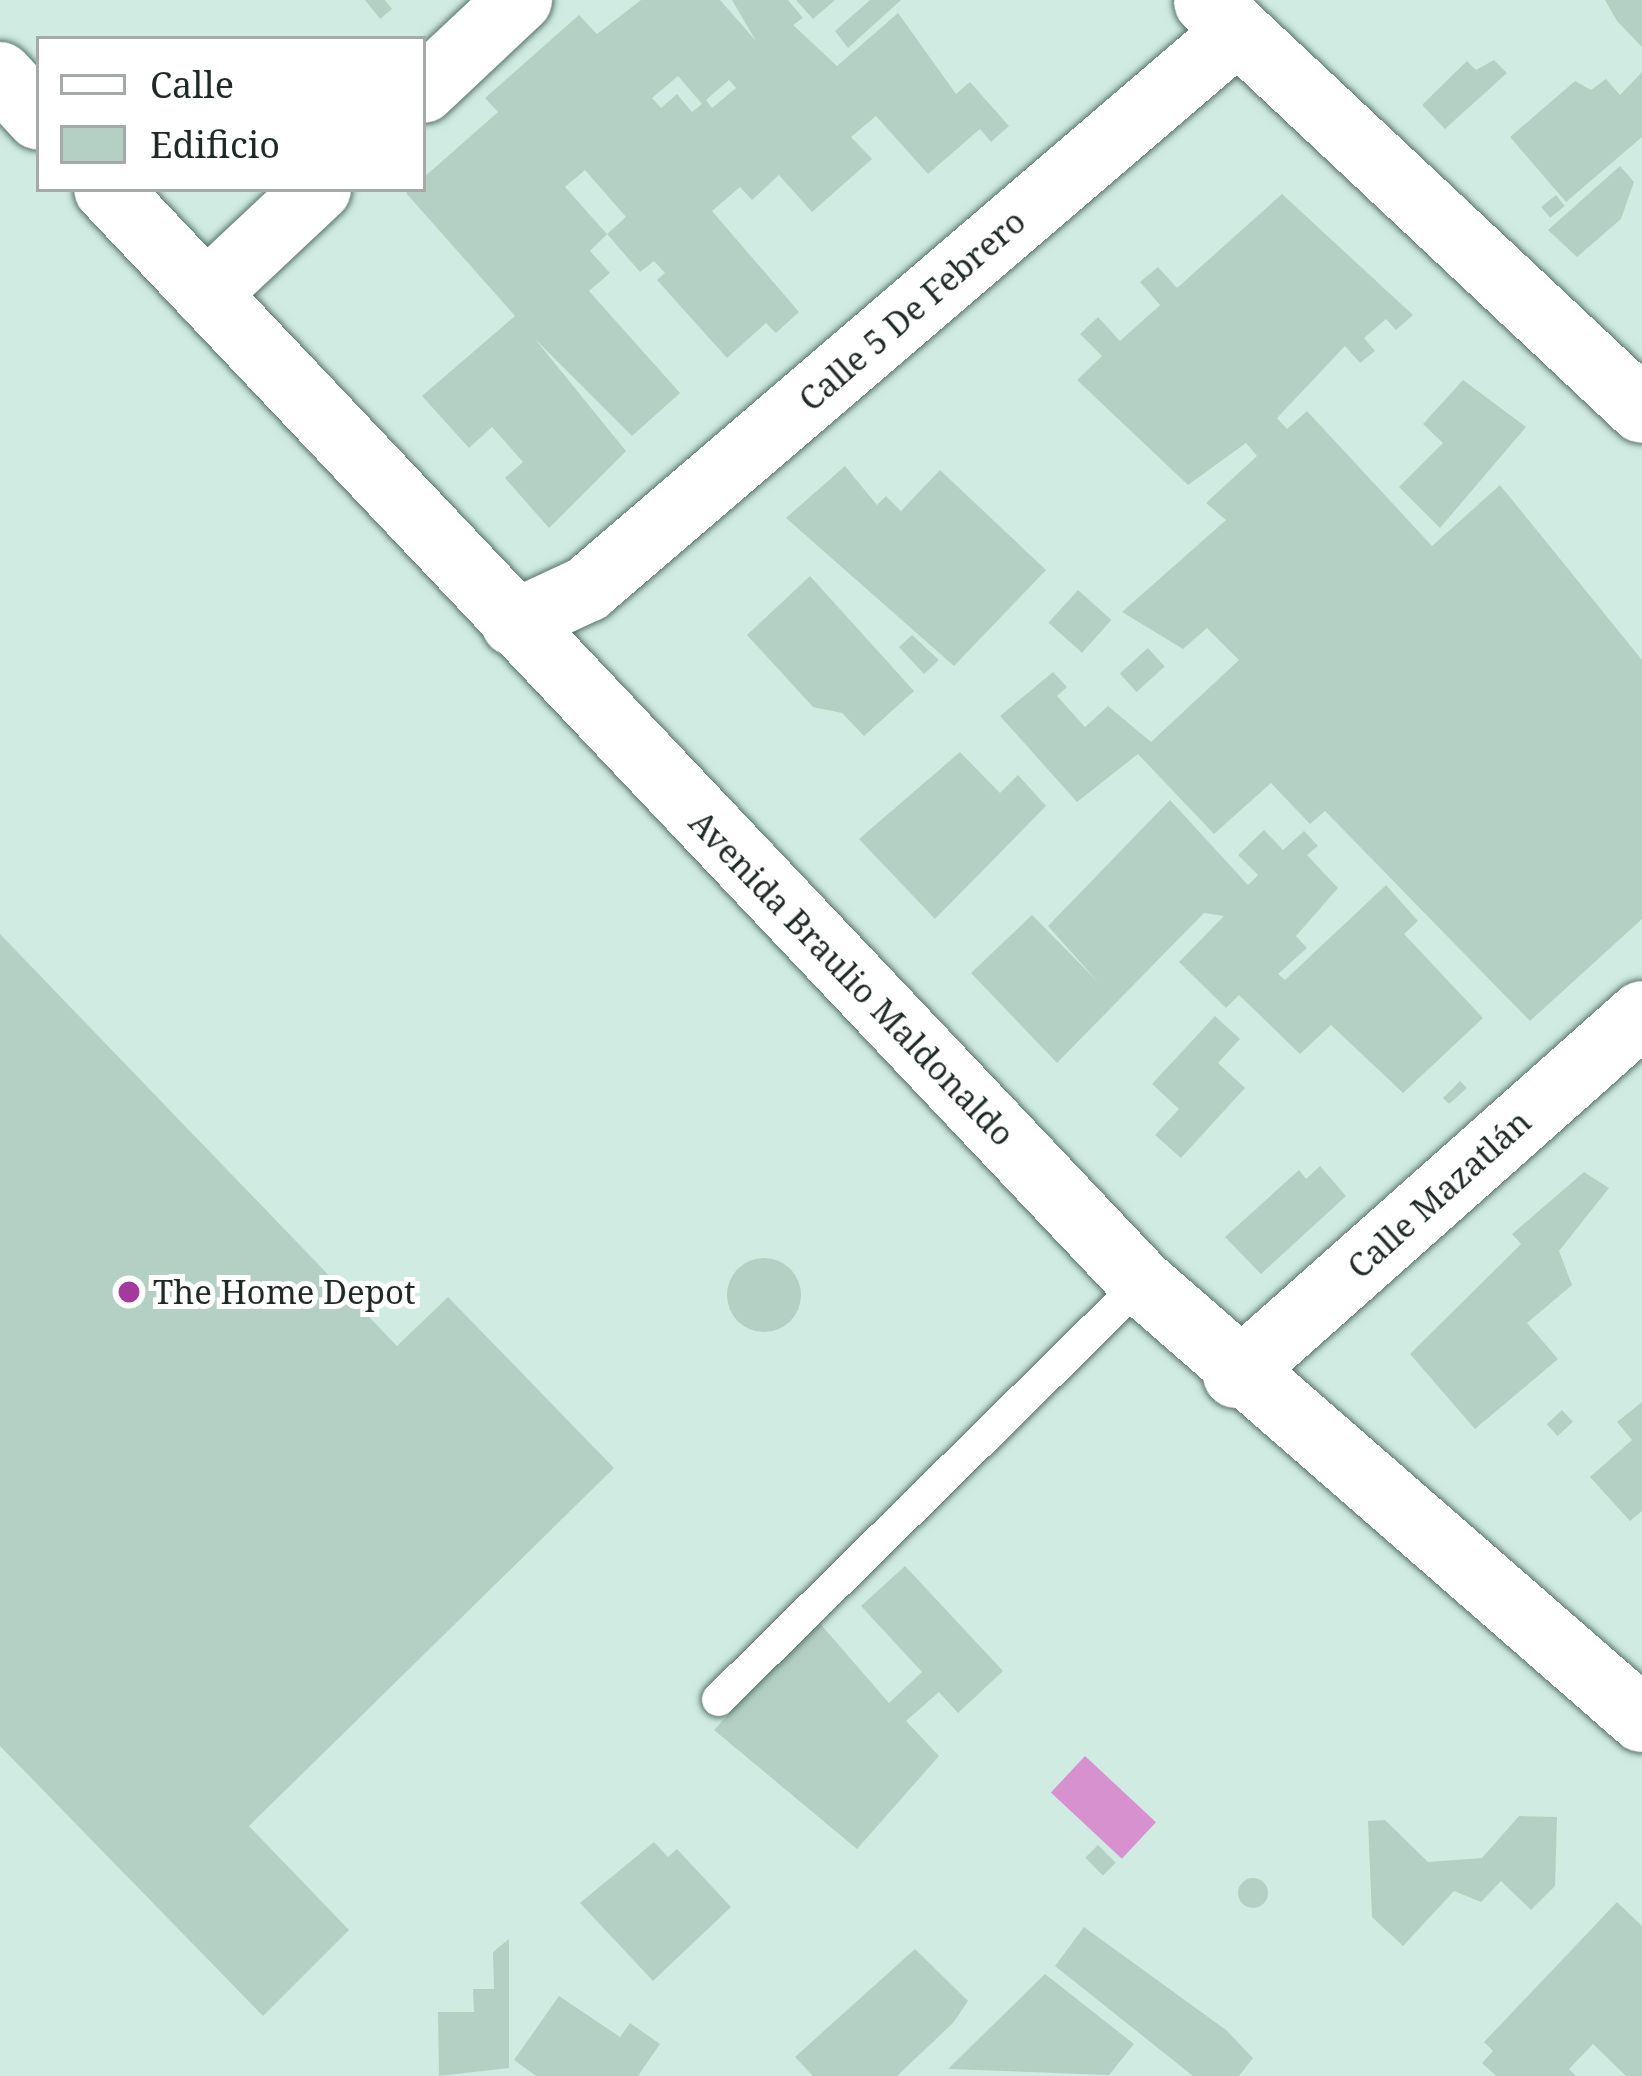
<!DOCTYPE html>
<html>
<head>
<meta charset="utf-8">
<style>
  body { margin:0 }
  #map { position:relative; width:1642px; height:2076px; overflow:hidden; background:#d0ece2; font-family:"Noto Serif",serif }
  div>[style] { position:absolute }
  .water>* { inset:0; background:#d791ce; transform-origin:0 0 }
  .building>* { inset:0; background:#b4d0c5; transform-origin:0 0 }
  .round { border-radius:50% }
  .roads { filter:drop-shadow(0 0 3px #577167) drop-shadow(0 0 3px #577167) }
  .lane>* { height:33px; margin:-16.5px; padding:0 16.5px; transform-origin:16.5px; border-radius:16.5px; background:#fff }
  .street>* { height:66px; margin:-33px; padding:0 33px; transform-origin:33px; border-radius:33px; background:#fff }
  .secondary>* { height:66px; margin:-33px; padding:0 33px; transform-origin:33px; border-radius:33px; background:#fff }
  .dots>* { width:33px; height:33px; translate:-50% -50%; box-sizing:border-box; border:6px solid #fff; border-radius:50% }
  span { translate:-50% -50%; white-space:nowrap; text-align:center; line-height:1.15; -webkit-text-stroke:10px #fff; paint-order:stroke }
  .street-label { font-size:33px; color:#1f2a26 }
  .poi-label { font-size:33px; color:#1f2a26 }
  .left { translate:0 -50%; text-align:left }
  .legend { position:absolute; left:36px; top:36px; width:390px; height:156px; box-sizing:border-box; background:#fff; border:3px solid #a5aaa8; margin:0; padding:15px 21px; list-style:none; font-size:36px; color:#1f2a26 }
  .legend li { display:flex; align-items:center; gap:24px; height:60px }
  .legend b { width:60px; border:3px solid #a5aaa8 }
</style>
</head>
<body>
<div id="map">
  <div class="water">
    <div style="left:1085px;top:1756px;width:97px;height:50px;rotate:43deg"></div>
  </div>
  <div class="building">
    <div style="clip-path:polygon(365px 0,385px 0,392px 9px,380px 19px)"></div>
    <div style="clip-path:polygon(evenodd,641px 0,720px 0,756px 41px,732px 0,788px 0,803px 18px,793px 25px,837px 66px,898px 13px,956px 94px,970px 82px,1009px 126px,991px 142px,980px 129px,928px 174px,876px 116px,851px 137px,872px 159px,812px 212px,779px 175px,752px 200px,740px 187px,712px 211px,799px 312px,776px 333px,766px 323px,727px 358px,657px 280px,665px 273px,654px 261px,640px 272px,607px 234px,626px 217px,585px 170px,565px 187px,607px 234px,590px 251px,610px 273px,589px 291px,680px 393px,632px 436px,535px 339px,626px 451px,549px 528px,505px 478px,523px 462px,492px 427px,469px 448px,422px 396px,515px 316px,406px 193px,498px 112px,485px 98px,579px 15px,597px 34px,641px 0,678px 76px,702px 104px,692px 112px,677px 94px,661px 108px,652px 98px,678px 76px,641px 0,729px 80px,736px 88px,712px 108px,706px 100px,729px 80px)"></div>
    <div style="clip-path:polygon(796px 0,835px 0,813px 19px)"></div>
    <div style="clip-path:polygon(870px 0,901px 0,848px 48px,835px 31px)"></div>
    <div style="clip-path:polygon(1605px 0,1642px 0,1642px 47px,1617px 21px)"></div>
    <div style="clip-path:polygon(1494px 60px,1507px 73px,1445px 129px,1422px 105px,1467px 61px,1476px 70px)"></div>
    <div style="clip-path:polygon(1642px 72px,1642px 137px,1566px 202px,1510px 137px,1575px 81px,1591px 90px,1606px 79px,1620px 95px)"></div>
    <div style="clip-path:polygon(1620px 166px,1634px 182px,1621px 219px,1577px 257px,1548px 230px)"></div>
    <div style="clip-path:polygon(1282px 194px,1413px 315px,1396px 330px,1386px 319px,1364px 338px,1375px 351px,1360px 363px,1345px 346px,1277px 418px,1287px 429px,1307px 411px,1432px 546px,1500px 485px,1642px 660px,1642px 919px,1530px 1021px,1325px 811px,1310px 824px,1271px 783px,1214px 834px,1138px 754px,1077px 802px,1000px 716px,1053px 672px,1067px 687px,1057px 696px,1085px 727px,1108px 706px,1151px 742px,1239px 660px,1207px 628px,1183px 649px,1122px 612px,1226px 520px,1206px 503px,1257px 456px,1246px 443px,1188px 485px,1077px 380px,1102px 356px,1080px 334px,1098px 317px,1120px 341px,1160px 305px,1140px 282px,1158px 267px,1177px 288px)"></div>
    <div style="left:1556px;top:195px;width:14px;height:19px;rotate:51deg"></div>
    <div style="clip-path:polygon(1463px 380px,1526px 427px,1440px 528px,1399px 487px,1443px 443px,1423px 424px)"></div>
    <div style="clip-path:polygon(845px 466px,877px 505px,886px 496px,901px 511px,940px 470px,1046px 570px,954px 666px,786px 518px)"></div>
    <div style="clip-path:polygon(810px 576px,914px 691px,864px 736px,842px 713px,813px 707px,747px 635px)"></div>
    <div style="left:1078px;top:590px;width:45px;height:44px;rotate:42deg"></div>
    <div style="clip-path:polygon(912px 635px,939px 660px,924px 674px,899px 647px)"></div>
    <div style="left:1148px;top:648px;width:25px;height:38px;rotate:48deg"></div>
    <div style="clip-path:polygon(960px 752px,1000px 793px,1018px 775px,1046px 806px,935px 919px,859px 839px)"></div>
    <div style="clip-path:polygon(1170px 800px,1248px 885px,1258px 875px,1238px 855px,1264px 830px,1283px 850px,1304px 831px,1318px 846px,1307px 855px,1338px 888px,1296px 936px,1307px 948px,1278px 974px,1285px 980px,1386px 885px,1418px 921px,1404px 934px,1483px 1018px,1403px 1093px,1331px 1025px,1300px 1054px,1239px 995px,1226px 1008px,1179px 962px,1224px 916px,1204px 913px,1057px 1063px,971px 973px,1032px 915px,1098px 982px,1048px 926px)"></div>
    <div style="clip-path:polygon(0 934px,397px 1346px,448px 1297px,614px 1468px,249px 1826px,349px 1930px,263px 2016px,0 1746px)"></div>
    <div style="clip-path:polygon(1215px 1016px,1240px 1039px,1218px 1063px,1245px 1088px,1181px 1158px,1155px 1135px,1179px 1109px,1152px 1084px)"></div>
    <div style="clip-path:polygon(1460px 1081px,1467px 1088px,1449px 1104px,1443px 1098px)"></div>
    <div style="clip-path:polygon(1320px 1166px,1346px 1196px,1261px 1274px,1225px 1237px,1299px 1170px,1306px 1179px)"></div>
    <div style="clip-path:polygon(1584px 1172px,1609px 1188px,1559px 1251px,1572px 1285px,1527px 1323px,1558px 1359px,1475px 1429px,1410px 1354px,1521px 1244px,1512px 1234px)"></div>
    <div class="round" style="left:727px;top:1258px;width:74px;height:74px"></div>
    <div style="clip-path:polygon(1642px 1402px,1642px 1511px,1630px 1521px,1590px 1477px,1632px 1440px,1617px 1422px)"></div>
    <div style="left:1562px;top:1410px;width:16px;height:21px;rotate:47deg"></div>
    <div style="clip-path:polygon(905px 1566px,1003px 1671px,958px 1713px,939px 1692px,906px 1721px,939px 1756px,857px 1849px,714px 1730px,817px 1620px,889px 1703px,922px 1672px,861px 1606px)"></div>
    <div style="clip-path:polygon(1519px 1816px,1557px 1817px,1555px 1886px,1531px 1910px,1501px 1881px,1481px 1902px,1454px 1891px,1403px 1946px,1372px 1917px,1368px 1821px,1385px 1820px,1428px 1862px,1482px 1858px)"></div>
    <div style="clip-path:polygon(654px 1842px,668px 1857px,677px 1849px,731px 1907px,653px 1981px,580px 1903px)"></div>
    <div style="left:1098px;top:1845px;width:25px;height:18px;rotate:45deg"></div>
    <div class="round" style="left:1238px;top:1878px;width:30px;height:30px"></div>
    <div style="clip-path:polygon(1617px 1902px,1642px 1926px,1642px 2076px,1626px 2076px,1593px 2044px,1569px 2069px,1576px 2076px,1496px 2076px,1482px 2063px,1493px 2051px,1484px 2042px)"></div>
    <div style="clip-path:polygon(1084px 1927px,1226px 2030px,1253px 2058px,1239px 2076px,1193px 2076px,1055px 1966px)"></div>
    <div style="clip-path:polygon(509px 1939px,509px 2068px,439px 2076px,438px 2012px,474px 2012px,473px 1989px,494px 1989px,493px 1952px)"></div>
    <div style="clip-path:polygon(915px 1949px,968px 2001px,953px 2023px,897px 2076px,813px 2076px,795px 2057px)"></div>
    <div style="clip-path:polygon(1045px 1974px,1134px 2044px,1109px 2075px,948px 2069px)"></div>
    <div style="clip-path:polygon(559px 1996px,620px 2037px,630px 2023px,660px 2044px,638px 2076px,536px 2076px,514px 2060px)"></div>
  </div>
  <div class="roads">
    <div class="lane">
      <div style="left:718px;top:1699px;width:594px;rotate:-44.59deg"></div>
    </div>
    <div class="street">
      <div style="left:1207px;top:2px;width:596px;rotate:43.17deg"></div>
      <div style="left:423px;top:90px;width:132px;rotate:-43.2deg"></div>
      <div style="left:206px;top:294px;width:154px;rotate:-43.2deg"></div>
      <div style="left:514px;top:623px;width:81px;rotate:-25deg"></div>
      <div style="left:587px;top:589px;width:857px;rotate:-40.6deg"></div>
      <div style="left:1236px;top:1375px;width:543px;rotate:-41.64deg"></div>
    </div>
    <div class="secondary">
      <div style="left:0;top:75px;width:57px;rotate:47.1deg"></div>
      <div style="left:107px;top:189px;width:1505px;rotate:46.59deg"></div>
      <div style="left:1141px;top:1282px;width:665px;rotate:41.1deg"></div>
    </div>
  </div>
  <div class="dots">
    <div style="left:129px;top:1292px;background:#a43a9b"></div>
  </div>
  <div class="street-label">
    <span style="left:912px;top:310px;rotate:-41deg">Calle 5 De Febrero</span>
    <span style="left:852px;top:978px;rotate:46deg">Avenida Braulio Maldonaldo</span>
    <span style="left:1439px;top:1194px;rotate:-42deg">Calle Mazatlán</span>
  </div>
  <div class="poi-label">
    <span class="left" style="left:153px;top:1292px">The Home Depot</span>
  </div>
  <ul class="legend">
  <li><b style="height:15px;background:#fff"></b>Calle</li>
  <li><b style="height:33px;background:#b4d0c5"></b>Edificio</li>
  </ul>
</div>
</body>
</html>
